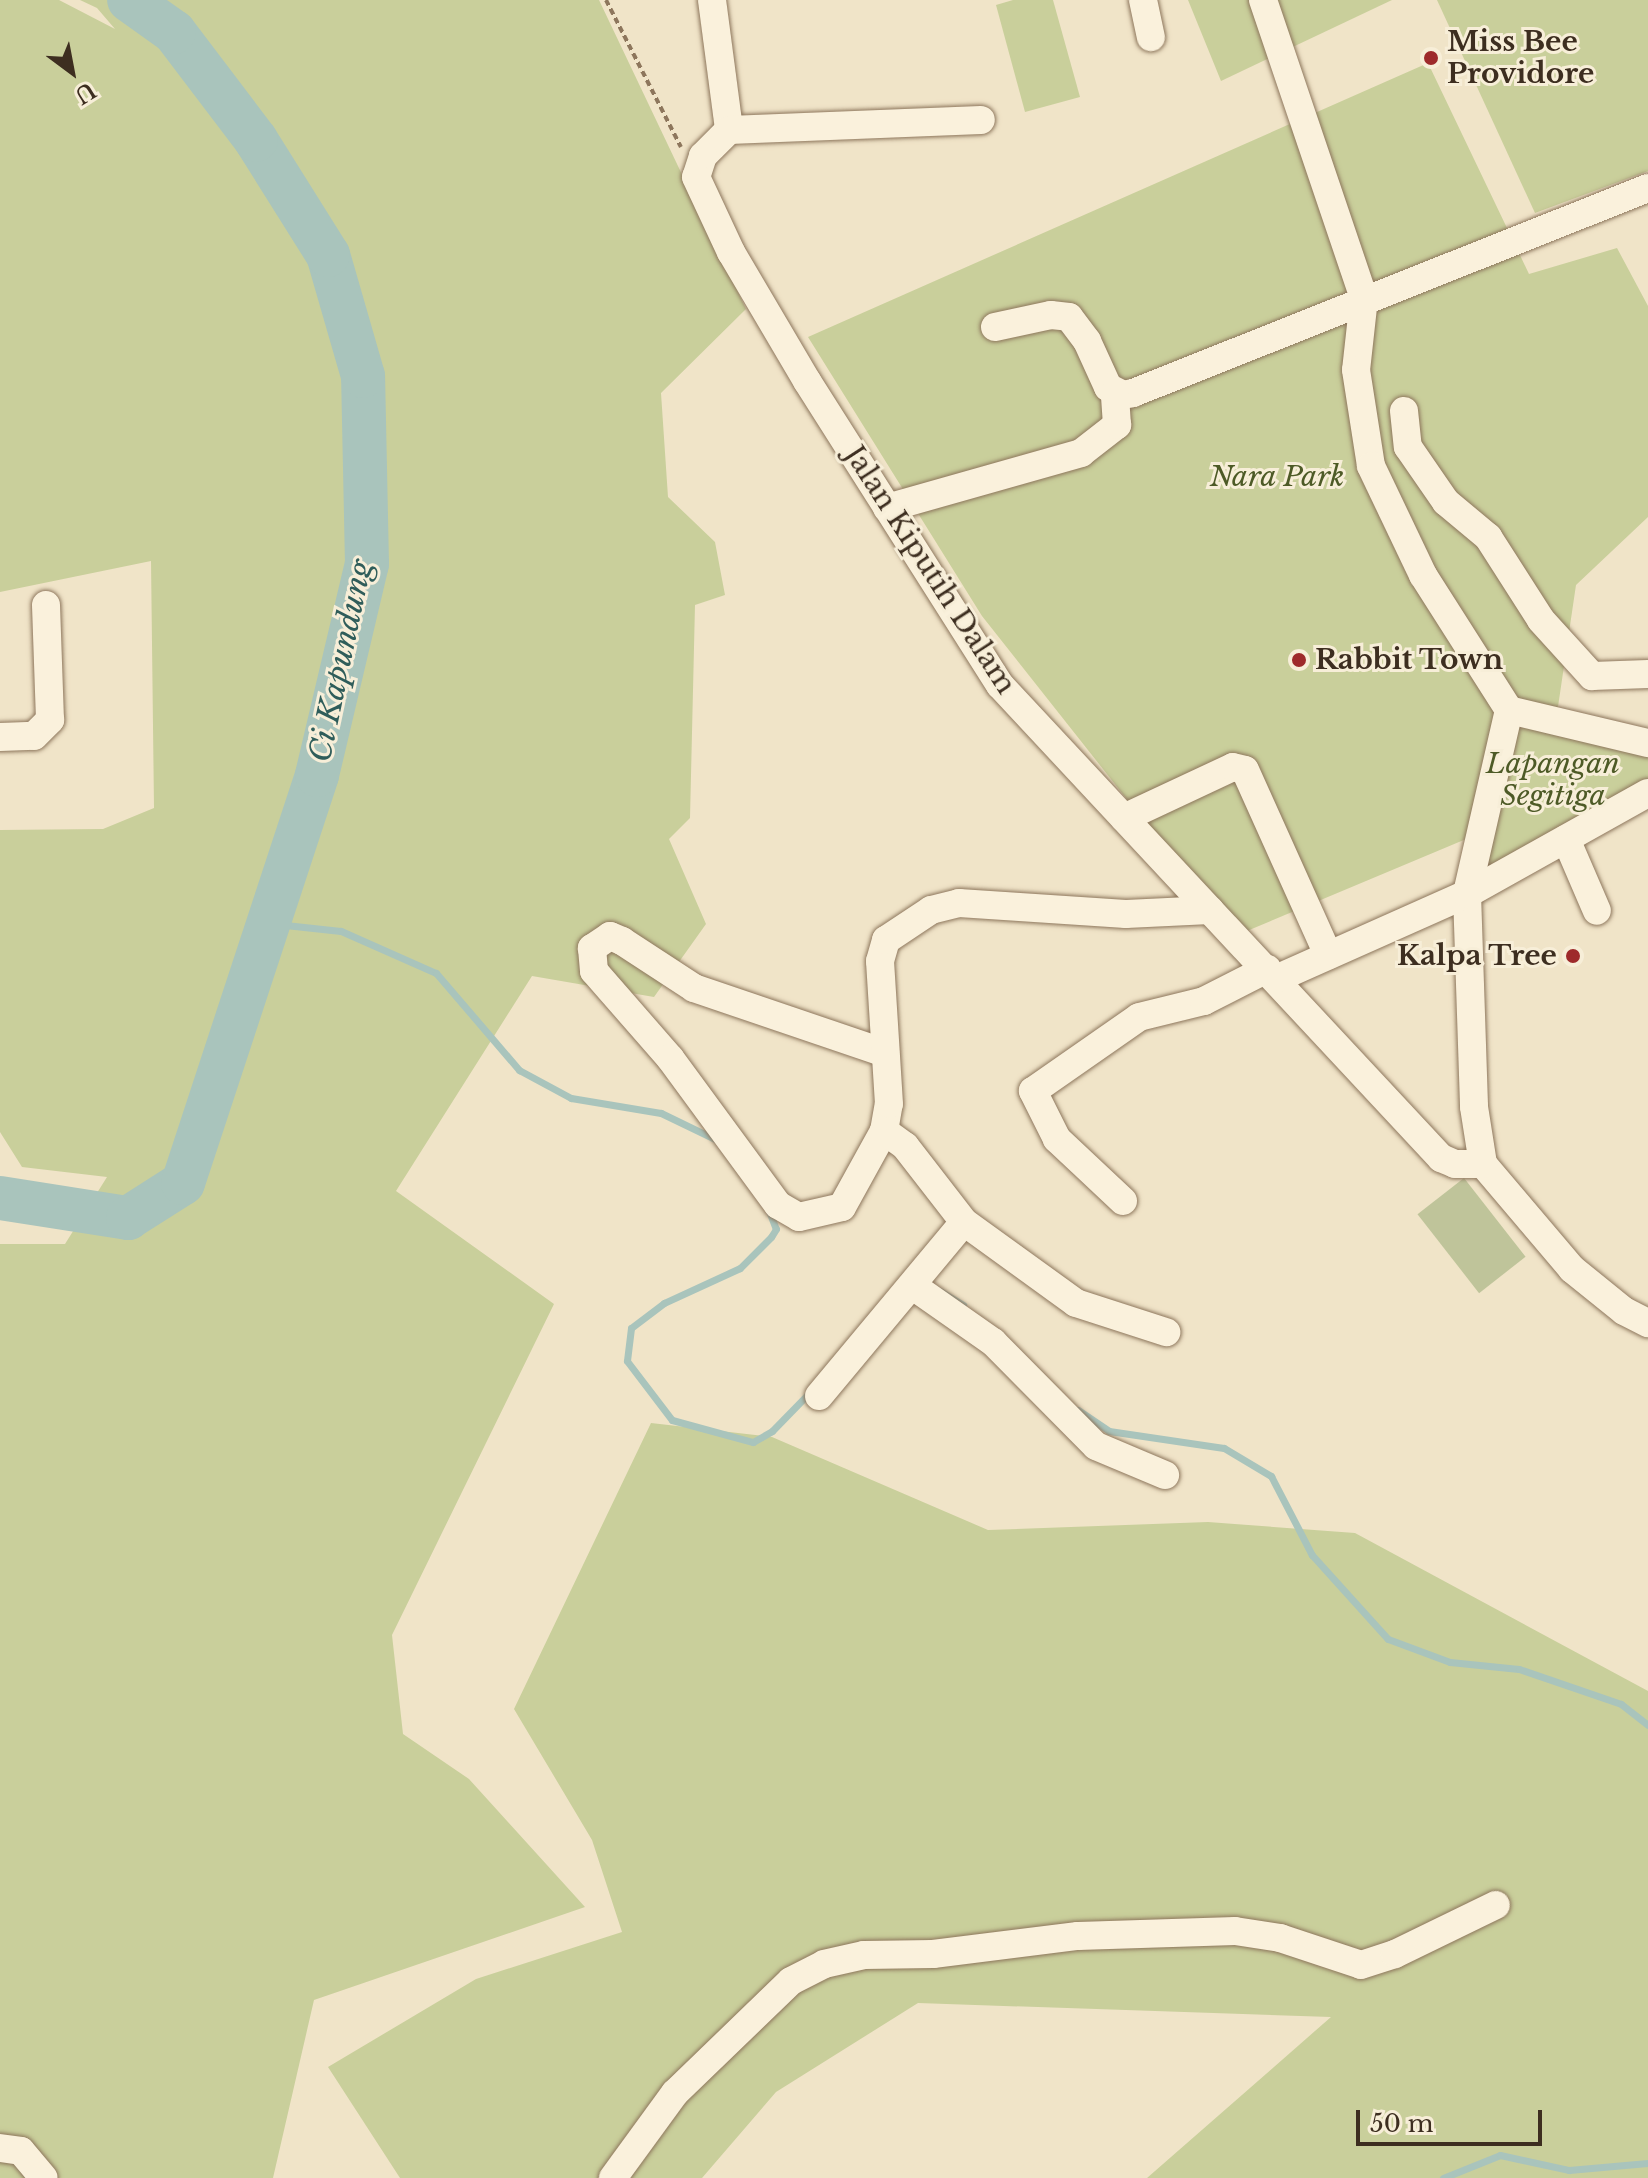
<!DOCTYPE html>
<html>
<head>
<meta charset="utf-8">
<style>
  body { margin:0 }
  #map { position:relative; width:1648px; height:2178px; overflow:hidden; background:#f0e4c8; font-family:"Libre Baskerville",serif }
  div>[style] { position:absolute }
  .green>* { inset:0; background:#c9cf9b }
  .cemetery>* { inset:0; background:#bfc49a; transform-origin:0 0 }
  .stream>* { height:7px; margin:-3.5px; padding:0 3.5px; transform-origin:3.5px; border-radius:3.5px; background:#a9c4bc }
  .river>* { height:44px; margin:-22px; padding:0 22px; transform-origin:22px; border-radius:22px; background:#a9c4bc }
  .path>* { height:4px; margin-top:-2px; transform-origin:0; background:repeating-linear-gradient(90deg,#8d765c 0 6px,transparent 0 10px) }
  .roads { filter:drop-shadow(0 0 2px #8d765c) drop-shadow(0 0 2px #8d765c) }
  .minor>* { height:28px; margin:-14px; padding:0 14px; transform-origin:14px; border-radius:14px; background:#faf1dc }
  .dots>* { width:22px; height:22px; translate:-50% -50%; box-sizing:border-box; border:4px solid #f7eed8; border-radius:50% }
  span { translate:-50% -50%; white-space:nowrap; text-align:center; line-height:1.15; -webkit-text-stroke:6px #f7eed8; paint-order:stroke }
  .poi-label { font-size:28px; color:#3d2e20; font-weight:700 }
  .left { translate:0 -50%; text-align:left }
  .right { translate:-100% -50%; text-align:right }
  .park-label { font-size:28px; color:#4d5a26; font-style:italic }
  .street-label { font-size:28px; color:#3d2e20 }
  .water-label { font-size:30px; color:#2f5d5a; font-style:italic }
  .north { position:absolute; left:32px; top:32px; width:80px; height:80px; -webkit-text-stroke:6px #f7eed8; paint-order:stroke; rotate:148deg; font-size:22px; font-weight:700; line-height:32px; text-align:center; color:#3d2e20 }
  .north::after { content:''; display:block; margin:auto; width:28px; height:36px; background:#3d2e20; clip-path:polygon(50% 0,100% 100%,50% 72%,0 100%) }
  .scale { position:absolute; left:1356px; top:2110px; width:186px; height:36px; box-sizing:border-box; border:4px solid #3d2e20; border-top:0; padding-left:10px; font-size:24px; line-height:28px; white-space:nowrap; color:#3d2e20; -webkit-text-stroke:6px #f7eed8; paint-order:stroke }
</style>
</head>
<body>
<div id="map">
  <div class="green">
    <div style="clip-path:polygon(0 0,59px 0,115px 29px,97px 8px,80px 0,599px 0,746px 309px,661px 393px,668px 497px,715px 542px,725px 595px,695px 605px,690px 818px,669px 839px,706px 924px,654px 997px,532px 976px,396px 1191px,554px 1304px,392px 1635px,403px 1734px,469px 1779px,585px 1907px,314px 2000px,273px 2178px,0 2178px,0 1244px,65px 1244px,107px 1177px,22px 1167px,0 1132px,0 830px,103px 829px,154px 808px,151px 561px,0 592px)"></div>
    <div style="clip-path:polygon(1013px 0,1053px 0,1080px 97px,1025px 112px,996px 5px)"></div>
    <div style="clip-path:polygon(1188px 0,1392px 0,1221px 81px)"></div>
    <div style="clip-path:polygon(1437px 0,1648px 0,1648px 171px,1535px 213px)"></div>
    <div style="clip-path:polygon(1428px 63px,1529px 274px,1617px 248px,1648px 306px,1648px 517px,1576px 585px,1555px 727px,1648px 748px,1648px 784px,1481px 875px,1490px 829px,1235px 936px,982px 616px,808px 337px)"></div>
    <div style="clip-path:polygon(651px 1423px,772px 1437px,988px 1530px,1208px 1522px,1355px 1533px,1648px 1691px,1648px 2178px,1147px 2178px,1331px 2017px,918px 2003px,776px 2092px,702px 2178px,400px 2178px,328px 2067px,476px 1979px,622px 1932px,592px 1840px,514px 1709px)"></div>
  </div>
  <div class="cemetery">
    <div style="left:1464px;top:1178px;width:100px;height:59px;rotate:52deg"></div>
  </div>
  <div class="stream">
    <div style="left:267px;top:923px;width:74px;rotate:6.2deg"></div>
    <div style="left:341px;top:931px;width:104px;rotate:23.9deg"></div>
    <div style="left:436px;top:973px;width:128px;rotate:49.4deg"></div>
    <div style="left:519px;top:1070px;width:59px;rotate:28.3deg"></div>
    <div style="left:571px;top:1098px;width:91px;rotate:9.5deg"></div>
    <div style="left:661px;top:1113px;width:64px;rotate:25.8deg"></div>
    <div style="left:769px;top:1211px;width:19px;rotate:69deg"></div>
    <div style="left:776px;top:1229px;width:9px;rotate:122deg"></div>
    <div style="left:771px;top:1237px;width:44px;rotate:135deg"></div>
    <div style="left:740px;top:1268px;width:84px;rotate:155.3deg"></div>
    <div style="left:664px;top:1303px;width:41px;rotate:142.9deg"></div>
    <div style="left:631px;top:1328px;width:33px;rotate:97deg"></div>
    <div style="left:627px;top:1361px;width:74px;rotate:52.7deg"></div>
    <div style="left:672px;top:1420px;width:84px;rotate:15.2deg"></div>
    <div style="left:753px;top:1442px;width:22px;rotate:-30deg"></div>
    <div style="left:772px;top:1431px;width:56px;rotate:-45.7deg"></div>
    <div style="left:940px;top:1291px;width:27px;rotate:31deg"></div>
    <div style="left:1078px;top:1410px;width:37px;rotate:34deg"></div>
    <div style="left:1109px;top:1431px;width:116px;rotate:8.4deg"></div>
    <div style="left:1224px;top:1448px;width:55px;rotate:30.8deg"></div>
    <div style="left:1271px;top:1476px;width:89px;rotate:62.6deg"></div>
    <div style="left:1312px;top:1555px;width:113px;rotate:47.9deg"></div>
    <div style="left:1388px;top:1639px;width:66px;rotate:20.4deg"></div>
    <div style="left:1450px;top:1662px;width:69px;rotate:5.8deg"></div>
    <div style="left:1519px;top:1669px;width:108px;rotate:18.9deg"></div>
    <div style="left:1621px;top:1704px;width:34px;rotate:38deg"></div>
    <div style="left:1443px;top:2178px;width:61px;rotate:-22deg"></div>
    <div style="left:1500px;top:2155px;width:71px;rotate:12.3deg"></div>
    <div style="left:1569px;top:2170px;width:79px;rotate:-5.1deg"></div>
  </div>
  <div class="river">
    <div style="left:0;top:1198px;width:130px;rotate:8.9deg"></div>
    <div style="left:128px;top:1218px;width:65px;rotate:-32.5deg"></div>
    <div style="left:183px;top:1183px;width:429px;rotate:-71.8deg"></div>
    <div style="left:317px;top:775px;width:217px;rotate:-76.7deg"></div>
    <div style="left:367px;top:564px;width:188px;rotate:-91.2deg"></div>
    <div style="left:363px;top:376px;width:126px;rotate:-106.1deg"></div>
    <div style="left:328px;top:255px;width:136px;rotate:-122.1deg"></div>
    <div style="left:256px;top:140px;width:136px;rotate:-127.2deg"></div>
    <div style="left:174px;top:32px;width:55px;rotate:-144.6deg"></div>
  </div>
  <div class="path">
    <div style="left:606px;top:0;width:165px;rotate:63deg"></div>
  </div>
  <div class="roads">
    <div class="minor">
      <div style="left:712px;top:0;width:131px;rotate:82.5deg"></div>
      <div style="left:729px;top:130px;width:252px;rotate:-2.3deg"></div>
      <div style="left:1143px;top:0;width:38px;rotate:78deg"></div>
      <div style="left:1263px;top:0;width:315px;rotate:71.3deg"></div>
      <div style="left:1364px;top:298px;width:72px;rotate:96.3deg"></div>
      <div style="left:1356px;top:370px;width:97px;rotate:81.1deg"></div>
      <div style="left:1371px;top:466px;width:121px;rotate:64.5deg"></div>
      <div style="left:1423px;top:575px;width:160px;rotate:57.5deg"></div>
      <div style="left:1509px;top:710px;width:189px;rotate:102.9deg"></div>
      <div style="left:1467px;top:894px;width:213px;rotate:88.1deg"></div>
      <div style="left:1474px;top:1107px;width:58px;rotate:81deg"></div>
      <div style="left:1483px;top:1164px;width:138px;rotate:49.7deg"></div>
      <div style="left:1572px;top:1269px;width:67px;rotate:38.9deg"></div>
      <div style="left:1624px;top:1311px;width:27px;rotate:27deg"></div>
      <div style="left:729px;top:130px;width:37px;rotate:135deg"></div>
      <div style="left:703px;top:156px;width:22px;rotate:108deg"></div>
      <div style="left:696px;top:177px;width:83px;rotate:65deg"></div>
      <div style="left:731px;top:252px;width:150px;rotate:59.5deg"></div>
      <div style="left:807px;top:381px;width:360px;rotate:57.6deg"></div>
      <div style="left:1000px;top:685px;width:647px;rotate:47.01deg"></div>
      <div style="left:1441px;top:1158px;width:15px;rotate:23deg"></div>
      <div style="left:1455px;top:1164px;width:28px"></div>
      <div style="left:995px;top:327px;width:57px;rotate:-12.1deg"></div>
      <div style="left:1051px;top:315px;width:18px;rotate:6deg"></div>
      <div style="left:1069px;top:317px;width:30px;rotate:53deg"></div>
      <div style="left:1087px;top:341px;width:51px;rotate:65.5deg"></div>
      <div style="left:1108px;top:387px;width:17px;rotate:28deg"></div>
      <div style="left:1123px;top:395px;width:10px;rotate:-11deg"></div>
      <div style="left:1133px;top:393px;width:554px;rotate:-21.71deg"></div>
      <div style="left:1404px;top:411px;width:36px;rotate:84deg"></div>
      <div style="left:1408px;top:447px;width:67px;rotate:55.4deg"></div>
      <div style="left:1446px;top:502px;width:55px;rotate:39.8deg"></div>
      <div style="left:1488px;top:537px;width:98px;rotate:57.4deg"></div>
      <div style="left:1541px;top:620px;width:76px;rotate:47.7deg"></div>
      <div style="left:1592px;top:676px;width:56px;rotate:-2deg"></div>
      <div style="left:887px;top:508px;width:202px;rotate:-15.8deg"></div>
      <div style="left:1081px;top:453px;width:46px;rotate:-37.9deg"></div>
      <div style="left:1117px;top:425px;width:32px;rotate:-94deg"></div>
      <div style="left:1509px;top:710px;width:143px;rotate:13.4deg"></div>
      <div style="left:0;top:737px;width:34px;rotate:-2deg"></div>
      <div style="left:34px;top:736px;width:23px;rotate:-45deg"></div>
      <div style="left:50px;top:720px;width:115px;rotate:-92deg"></div>
      <div style="left:1124px;top:818px;width:120px;rotate:-25.1deg"></div>
      <div style="left:1233px;top:767px;width:12px;rotate:14deg"></div>
      <div style="left:1245px;top:770px;width:203px;rotate:65.8deg"></div>
      <div style="left:1566px;top:839px;width:78px;rotate:66.7deg"></div>
      <div style="left:1278px;top:978px;width:207px;rotate:-24deg"></div>
      <div style="left:1467px;top:894px;width:207px;rotate:-29.2deg"></div>
      <div style="left:885px;top:1053px;width:202px;rotate:-161.2deg"></div>
      <div style="left:694px;top:988px;width:86px;rotate:-146.9deg"></div>
      <div style="left:622px;top:941px;width:13px;rotate:-157deg"></div>
      <div style="left:610px;top:936px;width:22px;rotate:146deg"></div>
      <div style="left:592px;top:948px;width:23px;rotate:85deg"></div>
      <div style="left:594px;top:971px;width:116px;rotate:48.9deg"></div>
      <div style="left:670px;top:1058px;width:182px;rotate:53.7deg"></div>
      <div style="left:778px;top:1205px;width:24px;rotate:30deg"></div>
      <div style="left:799px;top:1217px;width:44px;rotate:-13.1deg"></div>
      <div style="left:842px;top:1207px;width:87px;rotate:-61.1deg"></div>
      <div style="left:884px;top:1131px;width:27px;rotate:-80deg"></div>
      <div style="left:889px;top:1104px;width:143px;rotate:-93.6deg"></div>
      <div style="left:880px;top:961px;width:22px;rotate:-74deg"></div>
      <div style="left:886px;top:940px;width:54px;rotate:-33.7deg"></div>
      <div style="left:931px;top:910px;width:29px;rotate:-14deg"></div>
      <div style="left:959px;top:903px;width:167px;rotate:3.8deg"></div>
      <div style="left:1126px;top:914px;width:84px;rotate:-2.7deg"></div>
      <div style="left:1123px;top:1201px;width:91px;rotate:-136.8deg"></div>
      <div style="left:1057px;top:1139px;width:54px;rotate:-116.6deg"></div>
      <div style="left:1033px;top:1091px;width:129px;rotate:-34.9deg"></div>
      <div style="left:1139px;top:1017px;width:67px;rotate:-13.8deg"></div>
      <div style="left:1204px;top:1001px;width:71px;rotate:-26.9deg"></div>
      <div style="left:964px;top:1222px;width:138px;rotate:35.9deg"></div>
      <div style="left:1076px;top:1303px;width:95px;rotate:17.9deg"></div>
      <div style="left:913px;top:1286px;width:98px;rotate:35deg"></div>
      <div style="left:993px;top:1342px;width:146px;rotate:45.3deg"></div>
      <div style="left:1096px;top:1446px;width:75px;rotate:22.8deg"></div>
      <div style="left:819px;top:1396px;width:226px;rotate:-50.2deg"></div>
      <div style="left:964px;top:1222px;width:96px;rotate:-127.8deg"></div>
      <div style="left:905px;top:1146px;width:26px;rotate:-144deg"></div>
      <div style="left:0;top:2148px;width:21px;rotate:8deg"></div>
      <div style="left:21px;top:2151px;width:35px;rotate:50deg"></div>
      <div style="left:613px;top:2178px;width:105px;rotate:-53.9deg"></div>
      <div style="left:675px;top:2093px;width:161px;rotate:-44deg"></div>
      <div style="left:791px;top:1981px;width:37px;rotate:-27deg"></div>
      <div style="left:824px;top:1964px;width:41px;rotate:-12.7deg"></div>
      <div style="left:864px;top:1955px;width:69px;rotate:-0.8deg"></div>
      <div style="left:933px;top:1954px;width:146px;rotate:-7.1deg"></div>
      <div style="left:1078px;top:1936px;width:157px;rotate:-1.8deg"></div>
      <div style="left:1235px;top:1931px;width:46px;rotate:8.8deg"></div>
      <div style="left:1280px;top:1938px;width:85px;rotate:18.4deg"></div>
      <div style="left:1361px;top:1965px;width:36px;rotate:-18deg"></div>
      <div style="left:1395px;top:1954px;width:112px;rotate:-25.9deg"></div>
    </div>
  </div>
  <div class="dots">
    <div style="left:1431px;top:58px;background:#9e2a2b"></div>
    <div style="left:1299px;top:660px;background:#9e2a2b"></div>
    <div style="left:1573px;top:956px;background:#9e2a2b"></div>
  </div>
  <div class="poi-label">
    <span class="left" style="left:1447px;top:58px">Miss Bee<br>Providore</span>
    <span class="left" style="left:1315px;top:660px">Rabbit Town</span>
    <span class="right" style="left:1557px;top:956px">Kalpa Tree</span>
  </div>
  <div class="park-label">
    <span style="left:1277px;top:477px">Nara Park</span>
    <span style="left:1553px;top:780px">Lapangan<br>Segitiga</span>
  </div>
  <div class="street-label">
    <span style="left:930px;top:570px;rotate:57deg">Jalan Kiputih Dalam</span>
  </div>
  <div class="water-label">
    <span style="left:341px;top:661px;rotate:-78deg">Ci Kapundung</span>
  </div>
  <div class="north">U</div>
  <div class="scale">50 m</div>
</div>
</body>
</html>
